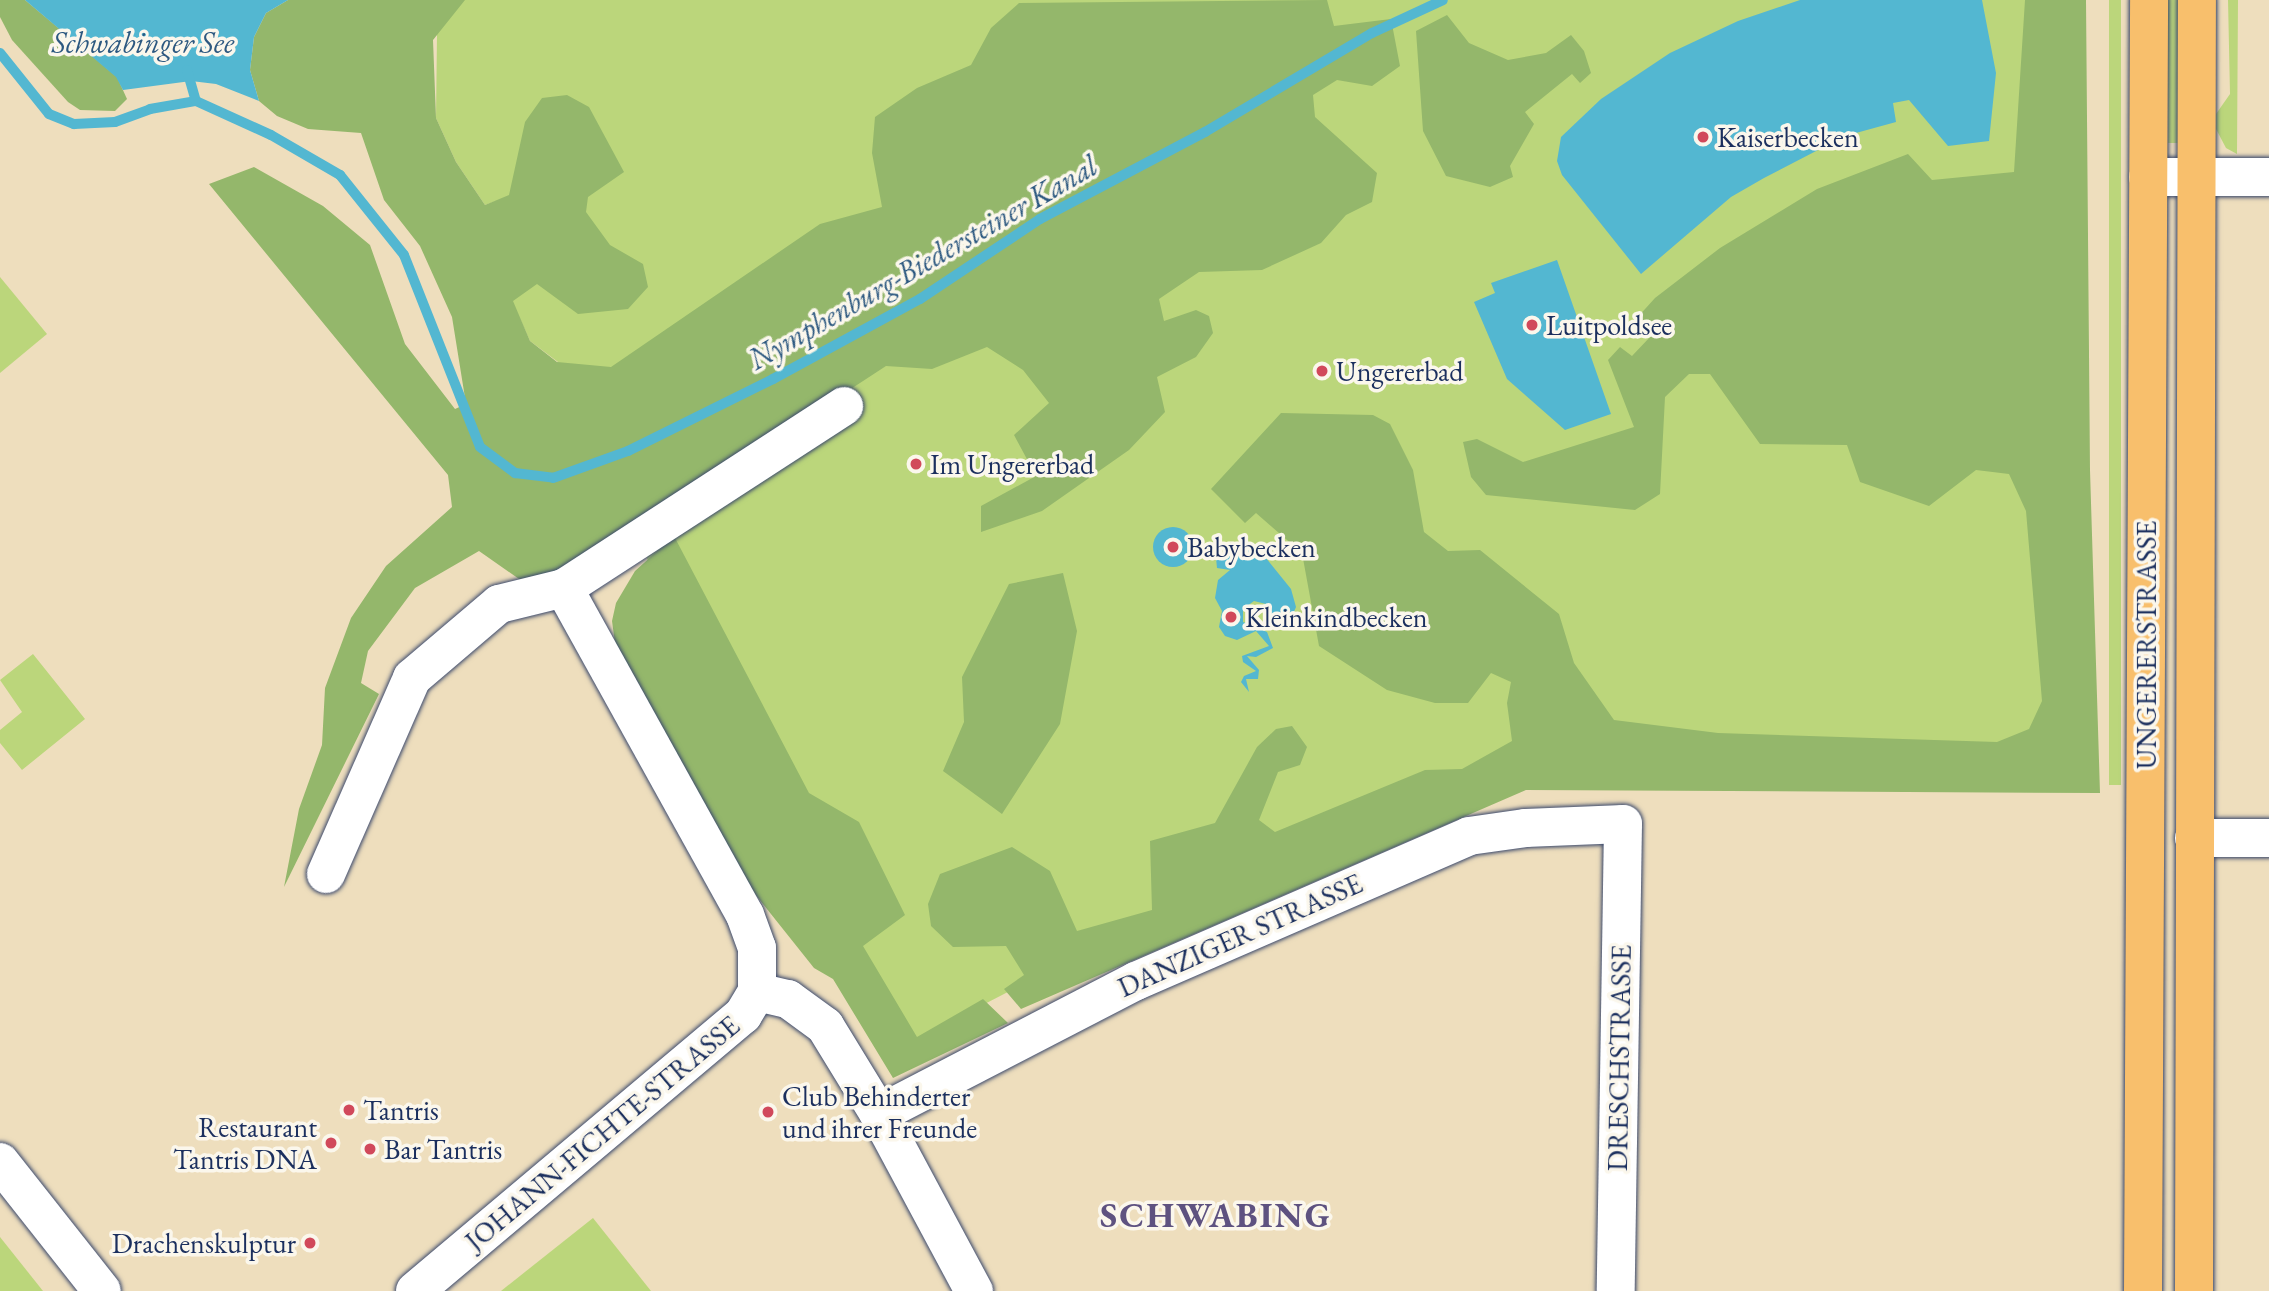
<!DOCTYPE html>
<html>
<head>
<meta charset="utf-8">
<style>
  body { margin:0 }
  #map { position:relative; width:2269px; height:1291px; overflow:hidden; background:#eedebd; font-family:"EB Garamond",serif }
  div>[style] { position:absolute }
  .green>* { inset:0; background:#bbd67b; transform-origin:0 0 }
  .forest>* { inset:0; background:#94b76b }
  .water>* { inset:0; background:#53b7d1 }
  .round { border-radius:50% }
  .stream>* { height:10px; margin:-5px; padding:0 5px; transform-origin:5px; border-radius:5px; background:#53b7d1 }
  .roads { filter:drop-shadow(0 0 2px #3b496c) drop-shadow(0 0 2px #3b496c) }
  .minor>* { height:38px; margin:-19px; padding:0 19px; transform-origin:19px; border-radius:19px; background:#fff }
  .major>* { height:38px; margin:-19px; padding:0 19px; transform-origin:19px; border-radius:19px; background:#f8bf6c }
  .dots>* { width:19px; height:19px; translate:-50% -50%; box-sizing:border-box; border:4px solid #fbf7ec; border-radius:50% }
  span { translate:-50% -50%; white-space:nowrap; text-align:center; line-height:1.15; -webkit-text-stroke:7px #fbf7ec; paint-order:stroke }
  .poi-label { font-size:28px; color:#1b2f5e }
  .left { translate:0 -50%; text-align:left }
  .right { translate:-100% -50%; text-align:right }
  .street-label { font-size:28px; color:#1b2f5e }
  .water-label { font-size:30px; color:#2c5880; font-style:italic }
  .district-label { font-size:35px; color:#5e5280; font-weight:700; letter-spacing:2px }
</style>
</head>
<body>
<div id="map">
  <div class="green">
    <div style="clip-path:polygon(426px 0,2077px 0,2096px 788px,1515px 761px,1097px 946px,913px 1041px,751px 788px,558px 362px,530px 341px,512px 301px,496px 201px,485px 205px,456px 162px,436px 118px,437px 35px)"></div>
    <div style="left:2109px;top:0;width:12px;height:785px"></div>
    <div style="left:2168px;top:0;width:12px;height:143px"></div>
    <div style="clip-path:polygon(2228px 0,2238px 0,2237px 154px,2226px 148px,2216px 129px,2216px 114px,2230px 94px)"></div>
    <div style="clip-path:polygon(0 277px,47px 334px,0 373px)"></div>
    <div style="clip-path:polygon(33px 654px,85px 719px,22px 770px,0 743px,0 730px,22px 712px,0 680px)"></div>
    <div style="clip-path:polygon(593px 1218px,651px 1291px,501px 1291px)"></div>
    <div style="clip-path:polygon(0 1237px,43px 1291px,0 1291px)"></div>
  </div>
  <div class="forest">
    <div style="clip-path:polygon(0 0,25px 0,117px 77px,127px 99px,115px 111px,80px 110px,68px 102px,12px 40px,0 17px)"></div>
    <div style="clip-path:polygon(288px 0,465px 0,433px 40px,436px 118px,456px 162px,485px 205px,509px 195px,525px 122px,542px 98px,567px 95px,589px 107px,624px 172px,588px 197px,586px 212px,610px 245px,643px 264px,648px 287px,628px 309px,578px 314px,537px 284px,513px 301px,530px 341px,557px 362px,611px 367px,820px 224px,882px 207px,872px 153px,875px 117px,917px 88px,971px 65px,991px 28px,1019px 3px,1327px 0,1334px 26px,1391px 19px,1400px 66px,1372px 86px,1337px 80px,1313px 95px,1315px 117px,1377px 173px,1372px 202px,1346px 215px,1321px 243px,1262px 270px,1199px 272px,1159px 299px,1164px 321px,1196px 310px,1209px 316px,1213px 333px,1196px 357px,1157px 377px,1165px 412px,1129px 450px,1042px 511px,981px 532px,981px 506px,1036px 476px,1014px 435px,1049px 403px,1023px 370px,987px 347px,932px 369px,886px 366px,595px 556px,532px 588px,479px 551px,415px 588px,368px 651px,361px 683px,379px 694px,284px 887px,299px 809px,322px 745px,325px 688px,351px 618px,386px 566px,452px 507px,448px 475px,209px 184px,254px 167px,323px 206px,370px 245px,405px 344px,455px 409px,466px 404px,452px 317px,420px 246px,384px 200px,361px 133px,308px 129px,277px 116px,259px 101px,250px 70px,254px 37px,266px 13px)"></div>
    <div style="clip-path:polygon(2025px 0,2086px 0,2090px 470px,2100px 793px,1526px 790px,1021px 1009px,1004px 989px,1024px 975px,1006px 946px,953px 947px,931px 926px,928px 904px,940px 874px,1012px 847px,1050px 871px,1077px 931px,1152px 910px,1150px 841px,1215px 823px,1257px 747px,1276px 729px,1292px 726px,1307px 747px,1300px 765px,1278px 772px,1259px 820px,1275px 832px,1425px 770px,1462px 769px,1512px 741px,1507px 703px,1511px 682px,1491px 673px,1468px 703px,1435px 703px,1387px 690px,1319px 646px,1302px 553px,1256px 513px,1245px 523px,1211px 489px,1281px 413px,1373px 415px,1390px 424px,1413px 470px,1424px 532px,1448px 551px,1480px 550px,1559px 614px,1574px 663px,1614px 720px,1718px 733px,1997px 742px,2029px 729px,2042px 701px,2026px 511px,2009px 474px,1976px 470px,1929px 506px,1860px 482px,1847px 445px,1760px 444px,1710px 374px,1689px 374px,1665px 397px,1660px 494px,1635px 510px,1486px 495px,1471px 477px,1463px 442px,1477px 439px,1523px 462px,1634px 427px,1608px 360px,1620px 347px,1632px 356px,1650px 337px,1636px 319px,1655px 298px,1720px 248px,1817px 189px,1908px 154px,1932px 180px,2014px 172px)"></div>
    <div style="clip-path:polygon(1447px 15px,1469px 43px,1508px 60px,1546px 53px,1571px 35px,1584px 51px,1591px 73px,1580px 83px,1572px 74px,1525px 112px,1534px 124px,1510px 166px,1513px 177px,1490px 187px,1446px 176px,1423px 131px,1416px 31px)"></div>
    <div style="clip-path:polygon(674px 536px,809px 793px,859px 822px,905px 915px,863px 946px,917px 1037px,983px 999px,1008px 1023px,893px 1078px,833px 979px,814px 968px,720px 850px,615px 643px,612px 621px,616px 603px,635px 571px)"></div>
    <div style="clip-path:polygon(1063px 573px,1077px 631px,1060px 724px,1002px 814px,943px 771px,964px 722px,962px 677px,1009px 584px)"></div>
  </div>
  <div class="water">
    <div style="clip-path:polygon(25px 0,288px 0,266px 13px,254px 37px,250px 70px,259px 101px,216px 84px,191px 81px,123px 90px,116px 77px)"></div>
    <div style="clip-path:polygon(1800px 0,1982px 0,1996px 73px,1989px 141px,1948px 146px,1909px 100px,1893px 103px,1896px 122px,1845px 136px,1764px 178px,1731px 197px,1641px 274px,1562px 175px,1557px 161px,1561px 137px,1601px 99px,1670px 53px,1738px 21px)"></div>
    <div style="clip-path:polygon(1557px 260px,1611px 414px,1565px 430px,1507px 379px,1474px 302px,1495px 293px,1491px 283px)"></div>
    <div class="round" style="left:1153px;top:527px;width:40px;height:40px"></div>
    <div style="clip-path:polygon(1241px 543px,1262px 553px,1291px 589px,1296px 607px,1286px 630px,1277px 627px,1266px 604px,1254px 601px,1243px 609px,1243px 622px,1267px 632px,1273px 648px,1256px 657px,1247px 656px,1259px 670px,1258px 679px,1246px 679px,1249px 692px,1241px 682px,1244px 676px,1256px 671px,1243px 662px,1242px 656px,1269px 646px,1256px 631px,1237px 640px,1225px 636px,1219px 627px,1222px 611px,1215px 598px,1218px 580px,1230px 570px,1217px 568px,1216px 558px)"></div>
  </div>
  <div class="stream">
    <div style="left:0;top:53px;width:78px;rotate:51.2deg"></div>
    <div style="left:49px;top:114px;width:27px;rotate:22deg"></div>
    <div style="left:74px;top:124px;width:41px;rotate:-2.8deg"></div>
    <div style="left:115px;top:122px;width:37px;rotate:-20deg"></div>
    <div style="left:150px;top:109px;width:47px;rotate:-9.9deg"></div>
    <div style="left:196px;top:101px;width:82px;rotate:24.4deg"></div>
    <div style="left:271px;top:135px;width:80px;rotate:30.1deg"></div>
    <div style="left:340px;top:175px;width:102px;rotate:51.3deg"></div>
    <div style="left:404px;top:255px;width:206px;rotate:68.4deg"></div>
    <div style="left:480px;top:447px;width:44px;rotate:36.6deg"></div>
    <div style="left:515px;top:473px;width:38px;rotate:7deg"></div>
    <div style="left:553px;top:478px;width:80px;rotate:-19.8deg"></div>
    <div style="left:628px;top:451px;width:162px;rotate:-26.4deg"></div>
    <div style="left:773px;top:379px;width:167px;rotate:-28.6deg"></div>
    <div style="left:920px;top:299px;width:144px;rotate:-33.7deg"></div>
    <div style="left:1040px;top:219px;width:187px;rotate:-27.8deg"></div>
    <div style="left:1205px;top:132px;width:194px;rotate:-30.7deg"></div>
    <div style="left:1372px;top:33px;width:78px;rotate:-24.9deg"></div>
    <div style="left:187px;top:70px;width:32px;rotate:74deg"></div>
  </div>
  <div class="roads">
    <div class="minor">
      <div style="left:2148px;top:177px;width:121px"></div>
      <div style="left:2194px;top:838px;width:75px"></div>
      <div style="left:326px;top:874px;width:214px;rotate:-66.3deg"></div>
      <div style="left:412px;top:678px;width:114px;rotate:-40.4deg"></div>
      <div style="left:499px;top:604px;width:67px;rotate:-13.8deg"></div>
      <div style="left:564px;top:588px;width:334px;rotate:-33deg"></div>
      <div style="left:757px;top:992px;width:32px;rotate:13deg"></div>
      <div style="left:788px;top:999px;width:46px;rotate:36.1deg"></div>
      <div style="left:825px;top:1026px;width:103px;rotate:58.5deg"></div>
      <div style="left:879px;top:1114px;width:201px;rotate:61.8deg"></div>
      <div style="left:879px;top:1114px;width:289px;rotate:-27.4deg"></div>
      <div style="left:1136px;top:981px;width:363px;rotate:-23.5deg"></div>
      <div style="left:1469px;top:836px;width:58px;rotate:-8deg"></div>
      <div style="left:1526px;top:828px;width:97px;rotate:-2.4deg"></div>
      <div style="left:1623px;top:824px;width:467px;rotate:90.9deg"></div>
      <div style="left:0;top:1162px;width:164px;rotate:51.7deg"></div>
      <div style="left:415px;top:1291px;width:429px;rotate:-40.1deg"></div>
      <div style="left:743px;top:1015px;width:27px;rotate:-59deg"></div>
      <div style="left:757px;top:992px;width:44px;rotate:-90deg"></div>
      <div style="left:757px;top:948px;width:35px;rotate:-110deg"></div>
      <div style="left:745px;top:915px;width:374px;rotate:-119deg"></div>
    </div>
    <div class="major">
      <div style="left:2143px;top:1291px;width:1291px;rotate:-89.73deg"></div>
      <div style="left:2194px;top:1291px;width:1291px;rotate:-89.87deg"></div>
    </div>
  </div>
  <div class="dots">
    <div style="left:1703px;top:137px;background:#d1495b"></div>
    <div style="left:1532px;top:325px;background:#d1495b"></div>
    <div style="left:1322px;top:371px;background:#d1495b"></div>
    <div style="left:916px;top:464px;background:#d1495b"></div>
    <div style="left:1173px;top:547px;background:#d1495b"></div>
    <div style="left:1231px;top:617px;background:#d1495b"></div>
    <div style="left:349px;top:1110px;background:#d1495b"></div>
    <div style="left:768px;top:1112px;background:#d1495b"></div>
    <div style="left:331px;top:1143px;background:#d1495b"></div>
    <div style="left:370px;top:1149px;background:#d1495b"></div>
    <div style="left:310px;top:1243px;background:#d1495b"></div>
  </div>
  <div class="poi-label">
    <span class="left" style="left:1717px;top:137px">Kaiserbecken</span>
    <span class="left" style="left:1546px;top:325px">Luitpoldsee</span>
    <span class="left" style="left:1336px;top:371px">Ungererbad</span>
    <span class="left" style="left:930px;top:464px">Im Ungererbad</span>
    <span class="left" style="left:1187px;top:547px">Babybecken</span>
    <span class="left" style="left:1245px;top:617px">Kleinkindbecken</span>
    <span class="left" style="left:782px;top:1112px">Club Behinderter<br>und ihrer Freunde</span>
    <span class="left" style="left:363px;top:1110px">Tantris</span>
    <span class="right" style="left:317px;top:1143px">Restaurant<br>Tantris DNA</span>
    <span class="left" style="left:384px;top:1149px">Bar Tantris</span>
    <span class="right" style="left:296px;top:1243px">Drachenskulptur</span>
  </div>
  <div class="street-label">
    <span style="left:2146px;top:645px;rotate:-90deg">UNGERERSTRASSE</span>
    <span style="left:1240px;top:935px;rotate:-24deg">DANZIGER STRASSE</span>
    <span style="left:1619px;top:1058px;rotate:-89deg">DRESCHSTRASSE</span>
    <span style="left:602px;top:1133px;rotate:-40deg">JOHANN-FICHTE-STRASSE</span>
  </div>
  <div class="water-label">
    <span style="left:143px;top:43px">Schwabinger See</span>
    <span style="left:923px;top:263px;rotate:-30deg">Nymphenburg-Biedersteiner Kanal</span>
  </div>
  <div class="district-label">
    <span style="left:1216px;top:1215px">SCHWABING</span>
  </div>
</div>
</body>
</html>
